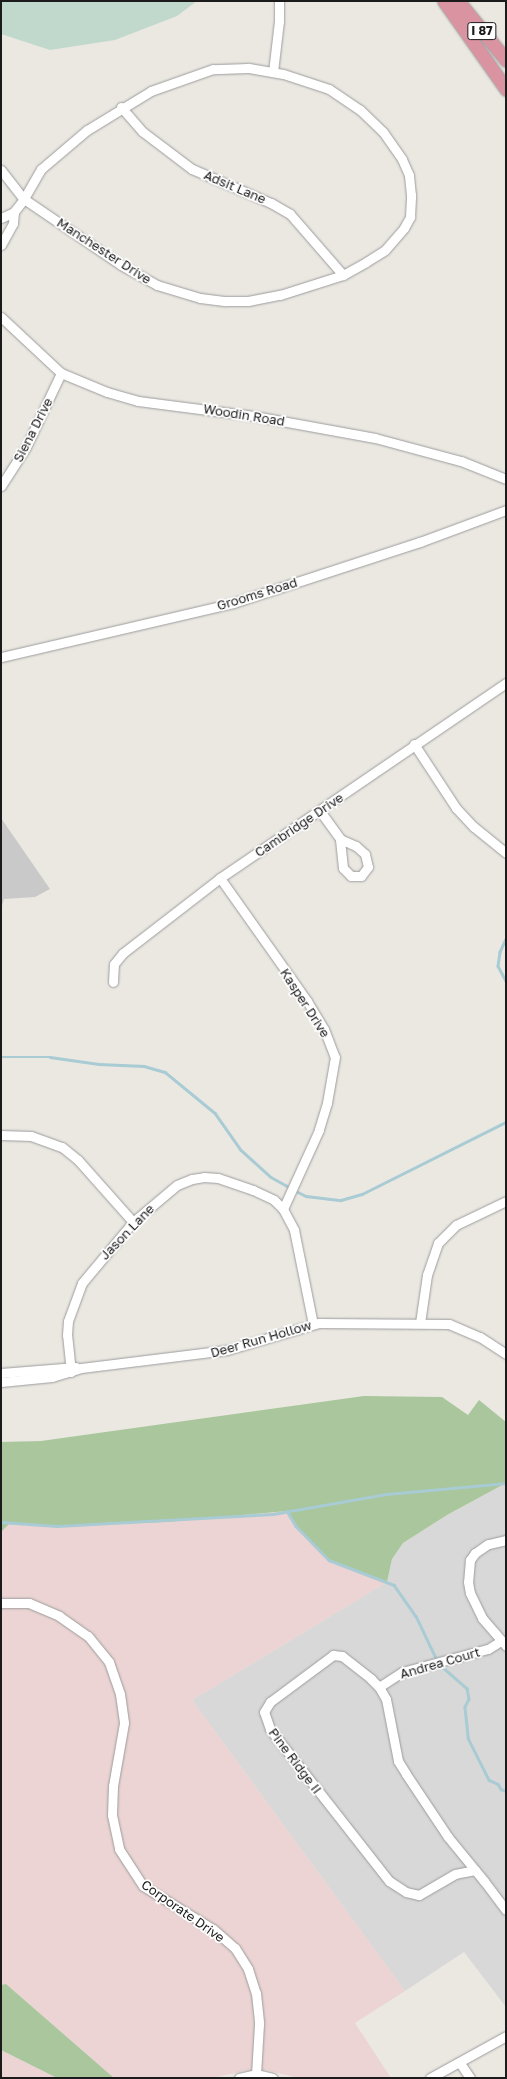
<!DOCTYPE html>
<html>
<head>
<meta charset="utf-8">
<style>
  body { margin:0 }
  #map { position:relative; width:507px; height:2079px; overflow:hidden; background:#ebe8e2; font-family:"Golos Text",sans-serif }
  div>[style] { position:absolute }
  .residential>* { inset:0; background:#d9d8d8 }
  .commercial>* { inset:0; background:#ebd4d3 }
  .religious>* { inset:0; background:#c9c9c9 }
  .forest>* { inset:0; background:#a9c69c }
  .wetland>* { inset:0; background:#c1d8cd }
  .stream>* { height:2.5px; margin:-1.25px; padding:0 1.25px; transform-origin:1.25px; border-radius:1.25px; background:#a8cbd4 }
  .roads { filter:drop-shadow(0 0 1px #9c9c9c) drop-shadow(0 0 1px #9c9c9c) }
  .minor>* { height:9px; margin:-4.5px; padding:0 4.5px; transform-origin:4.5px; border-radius:4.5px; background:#fff }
  .highway>* { height:13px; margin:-6.5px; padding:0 6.5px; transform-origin:6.5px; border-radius:6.5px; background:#da93a1 }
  span { translate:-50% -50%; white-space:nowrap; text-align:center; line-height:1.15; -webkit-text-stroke:3.5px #fff; paint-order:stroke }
  .shield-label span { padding:1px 3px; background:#fff; border:1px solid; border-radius:3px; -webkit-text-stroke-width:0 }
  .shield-label { font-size:12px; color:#1b1b1b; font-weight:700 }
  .street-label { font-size:13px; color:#1b1b1b }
  .frame { position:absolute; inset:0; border:2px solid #1b1b1b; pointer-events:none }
</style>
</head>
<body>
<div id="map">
  <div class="residential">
    <div style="clip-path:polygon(506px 1483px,506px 2007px,464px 1952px,405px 1991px,192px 1700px,387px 1582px,392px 1559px,403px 1543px,447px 1515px)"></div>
  </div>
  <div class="commercial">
    <div style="clip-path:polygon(287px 1511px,296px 1526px,329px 1560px,387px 1582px,192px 1700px,405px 1991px,355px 2023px,391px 2078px,298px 2078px,266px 2070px,244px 2071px,212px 2078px,114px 2078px,6px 1984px,1px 1985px,1px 1532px,9px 1524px,57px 1526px,168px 1522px)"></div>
    <div style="clip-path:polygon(1px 2050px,57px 2078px,1px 2078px)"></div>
  </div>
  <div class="religious">
    <div style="clip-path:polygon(1px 818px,50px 889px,35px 897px,4px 899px,1px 909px)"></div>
  </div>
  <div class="forest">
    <div style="clip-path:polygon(364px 1396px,442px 1397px,468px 1415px,479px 1400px,506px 1422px,506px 1483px,447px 1515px,403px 1543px,392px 1559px,387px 1582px,329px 1560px,296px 1526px,287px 1511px,168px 1522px,57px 1526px,9px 1524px,1px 1532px,1px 1442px,41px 1441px)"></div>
    <div style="clip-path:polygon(6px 1984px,114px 2078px,57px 2078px,1px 2050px,1px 1985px)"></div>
  </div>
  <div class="wetland">
    <div style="clip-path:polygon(1px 1px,197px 1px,177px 16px,115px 40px,50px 50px,1px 34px)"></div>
  </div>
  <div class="stream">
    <div style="left:506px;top:939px;width:14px;rotate:115deg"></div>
    <div style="left:500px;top:952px;width:14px;rotate:98deg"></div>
    <div style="left:498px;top:966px;width:17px;rotate:62deg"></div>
    <div style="left:1px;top:1057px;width:49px"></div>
    <div style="left:50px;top:1057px;width:49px;rotate:8.1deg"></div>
    <div style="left:99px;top:1064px;width:45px;rotate:2.5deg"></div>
    <div style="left:144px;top:1066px;width:22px;rotate:16deg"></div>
    <div style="left:165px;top:1072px;width:65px;rotate:39.4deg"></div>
    <div style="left:215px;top:1113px;width:45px;rotate:54.9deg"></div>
    <div style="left:241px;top:1150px;width:40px;rotate:42deg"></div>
    <div style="left:271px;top:1177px;width:18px;rotate:29deg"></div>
    <div style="left:298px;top:1192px;width:9px;rotate:27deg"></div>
    <div style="left:306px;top:1196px;width:35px;rotate:7deg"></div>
    <div style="left:341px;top:1200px;width:22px;rotate:-16deg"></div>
    <div style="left:362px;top:1194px;width:161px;rotate:-26.6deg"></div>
    <div style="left:287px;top:1511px;width:17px;rotate:59deg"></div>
    <div style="left:296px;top:1526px;width:47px;rotate:45.9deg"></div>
    <div style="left:329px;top:1560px;width:70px;rotate:21deg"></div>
    <div style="left:394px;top:1585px;width:38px;rotate:55deg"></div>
    <div style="left:416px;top:1616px;width:49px;rotate:64.5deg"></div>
    <div style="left:1px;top:1522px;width:56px;rotate:4.1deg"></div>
    <div style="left:57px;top:1526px;width:216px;rotate:-3.2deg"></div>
    <div style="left:273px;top:1514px;width:116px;rotate:-10deg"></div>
    <div style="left:387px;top:1494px;width:120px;rotate:-5.3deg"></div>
    <div style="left:439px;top:1664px;width:37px;rotate:41deg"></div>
    <div style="left:467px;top:1688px;width:11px;rotate:80deg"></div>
    <div style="left:469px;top:1699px;width:9px;rotate:117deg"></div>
    <div style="left:465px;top:1707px;width:31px;rotate:84deg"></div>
    <div style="left:468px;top:1738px;width:47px;rotate:63.4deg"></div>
    <div style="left:489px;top:1780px;width:10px;rotate:24deg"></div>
    <div style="left:498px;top:1784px;width:6px;rotate:59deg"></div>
    <div style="left:501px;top:1789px;width:5px;rotate:22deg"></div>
  </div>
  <div class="roads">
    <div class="minor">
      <div style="left:273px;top:72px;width:51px;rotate:-83.3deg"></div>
      <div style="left:279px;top:21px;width:20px;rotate:-90deg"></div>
      <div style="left:121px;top:107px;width:33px;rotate:49deg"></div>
      <div style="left:143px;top:132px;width:61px;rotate:37.1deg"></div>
      <div style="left:192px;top:169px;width:86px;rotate:23.3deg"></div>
      <div style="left:271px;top:203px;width:22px;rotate:30deg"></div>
      <div style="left:290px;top:214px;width:81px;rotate:49deg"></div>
      <div style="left:1px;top:170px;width:37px;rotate:52deg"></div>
      <div style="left:24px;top:199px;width:117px;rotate:34.2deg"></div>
      <div style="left:121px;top:265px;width:41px;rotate:29.1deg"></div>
      <div style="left:157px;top:285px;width:45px;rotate:16.8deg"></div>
      <div style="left:200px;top:298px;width:26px;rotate:7deg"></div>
      <div style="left:226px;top:301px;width:22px"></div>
      <div style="left:248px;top:301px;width:33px;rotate:-11deg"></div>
      <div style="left:280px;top:295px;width:66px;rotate:-17.6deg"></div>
      <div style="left:343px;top:275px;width:26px;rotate:-29deg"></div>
      <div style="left:366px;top:262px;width:22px;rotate:-32deg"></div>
      <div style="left:385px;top:250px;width:29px;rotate:-49deg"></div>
      <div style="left:404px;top:228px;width:13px;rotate:-61deg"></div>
      <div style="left:410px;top:217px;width:22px;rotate:-87deg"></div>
      <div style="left:411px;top:195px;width:20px;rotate:-96deg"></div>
      <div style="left:409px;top:175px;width:17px;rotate:-114deg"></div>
      <div style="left:402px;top:159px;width:33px;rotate:-125deg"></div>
      <div style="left:383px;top:132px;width:32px;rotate:-136deg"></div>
      <div style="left:360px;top:110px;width:37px;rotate:-146deg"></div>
      <div style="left:329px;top:89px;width:48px;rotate:-161.9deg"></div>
      <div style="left:283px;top:74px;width:36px;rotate:-170deg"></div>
      <div style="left:248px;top:68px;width:35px;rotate:178deg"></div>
      <div style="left:213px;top:69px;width:66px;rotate:160.5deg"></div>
      <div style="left:151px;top:91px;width:75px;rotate:148.6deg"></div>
      <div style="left:87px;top:130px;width:60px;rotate:139.7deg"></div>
      <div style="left:41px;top:169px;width:34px;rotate:120deg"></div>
      <div style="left:24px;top:199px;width:16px;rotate:128deg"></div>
      <div style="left:14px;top:212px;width:14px;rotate:155deg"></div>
      <div style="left:1px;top:245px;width:25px;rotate:-61deg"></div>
      <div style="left:13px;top:223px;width:11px;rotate:-85deg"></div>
      <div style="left:1px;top:317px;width:82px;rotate:43deg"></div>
      <div style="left:61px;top:373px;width:50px;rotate:22.4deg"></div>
      <div style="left:107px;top:392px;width:32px;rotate:16deg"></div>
      <div style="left:138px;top:401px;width:117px;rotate:7.4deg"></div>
      <div style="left:254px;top:416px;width:123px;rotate:10.3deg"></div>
      <div style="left:375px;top:438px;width:89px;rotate:15deg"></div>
      <div style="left:461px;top:461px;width:48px;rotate:21.8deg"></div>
      <div style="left:1px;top:486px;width:46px;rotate:-57.3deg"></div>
      <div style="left:26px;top:447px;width:82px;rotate:-64.7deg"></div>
      <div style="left:1px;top:657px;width:238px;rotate:-13.1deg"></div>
      <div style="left:233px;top:603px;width:197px;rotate:-18.1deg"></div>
      <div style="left:420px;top:542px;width:92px;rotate:-20.4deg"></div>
      <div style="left:414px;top:744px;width:77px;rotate:56.7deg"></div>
      <div style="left:456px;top:808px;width:26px;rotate:47deg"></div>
      <div style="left:474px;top:827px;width:41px;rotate:39.1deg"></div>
      <div style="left:320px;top:811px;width:34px;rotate:54deg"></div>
      <div style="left:340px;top:839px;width:17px;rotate:24deg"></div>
      <div style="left:356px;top:846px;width:12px;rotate:42deg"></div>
      <div style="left:365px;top:854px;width:13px;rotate:77deg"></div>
      <div style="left:368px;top:867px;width:11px;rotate:128deg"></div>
      <div style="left:361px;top:876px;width:10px;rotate:180deg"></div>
      <div style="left:351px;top:876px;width:11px;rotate:-135deg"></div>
      <div style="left:343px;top:868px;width:29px;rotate:-96deg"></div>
      <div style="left:220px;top:878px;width:151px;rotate:54.7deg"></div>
      <div style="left:307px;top:1001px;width:33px;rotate:59deg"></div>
      <div style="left:324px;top:1029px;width:30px;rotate:69deg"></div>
      <div style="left:335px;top:1057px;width:47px;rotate:99.9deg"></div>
      <div style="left:327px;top:1103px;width:28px;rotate:107deg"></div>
      <div style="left:319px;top:1130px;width:87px;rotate:114.5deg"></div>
      <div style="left:113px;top:982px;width:18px;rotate:-87deg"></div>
      <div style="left:114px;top:964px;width:14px;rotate:-51deg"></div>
      <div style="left:123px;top:953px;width:123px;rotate:-37.7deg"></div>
      <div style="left:220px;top:878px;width:346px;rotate:-34.3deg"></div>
      <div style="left:1px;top:1135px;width:30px;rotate:2deg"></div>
      <div style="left:31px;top:1136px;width:33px;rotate:20deg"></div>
      <div style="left:62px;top:1147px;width:21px;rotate:39deg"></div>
      <div style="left:78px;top:1160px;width:83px;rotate:48.4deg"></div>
      <div style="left:420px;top:1323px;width:49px;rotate:-81.7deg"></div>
      <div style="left:427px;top:1275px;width:34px;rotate:-71deg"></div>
      <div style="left:438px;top:1243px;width:25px;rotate:-45deg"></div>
      <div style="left:456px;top:1225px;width:55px;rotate:-25.6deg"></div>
      <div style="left:71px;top:1372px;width:37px;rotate:-96deg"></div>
      <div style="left:67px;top:1335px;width:14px;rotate:-86deg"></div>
      <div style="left:68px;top:1321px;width:40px;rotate:-69.8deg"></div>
      <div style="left:82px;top:1283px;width:80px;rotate:-50.1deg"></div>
      <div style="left:133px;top:1222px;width:57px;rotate:-40.1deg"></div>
      <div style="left:177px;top:1185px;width:16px;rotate:-22deg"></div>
      <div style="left:192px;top:1179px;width:12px;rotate:-9deg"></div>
      <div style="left:204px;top:1177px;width:14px;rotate:4deg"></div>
      <div style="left:218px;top:1178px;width:37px;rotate:19deg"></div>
      <div style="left:253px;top:1190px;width:23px;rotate:25deg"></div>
      <div style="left:274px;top:1200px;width:13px;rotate:45deg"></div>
      <div style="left:283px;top:1209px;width:24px;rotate:62deg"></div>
      <div style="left:294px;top:1230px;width:96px;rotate:78.6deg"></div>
      <div style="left:1px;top:1373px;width:75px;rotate:-4.6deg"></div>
      <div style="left:1px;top:1382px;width:51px;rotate:-5.6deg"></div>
      <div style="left:52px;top:1377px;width:30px;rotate:-17deg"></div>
      <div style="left:81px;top:1368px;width:147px;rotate:-7deg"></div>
      <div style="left:227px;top:1350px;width:96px;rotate:-16.4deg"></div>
      <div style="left:319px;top:1323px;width:130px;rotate:0.4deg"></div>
      <div style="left:449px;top:1324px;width:34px;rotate:23deg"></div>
      <div style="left:480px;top:1337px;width:31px;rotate:33deg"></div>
      <div style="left:506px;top:1540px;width:18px;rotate:167deg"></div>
      <div style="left:488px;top:1544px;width:16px;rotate:145deg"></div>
      <div style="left:475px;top:1553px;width:9px;rotate:126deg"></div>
      <div style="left:470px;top:1560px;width:22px;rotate:95deg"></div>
      <div style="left:468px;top:1582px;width:11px;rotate:80deg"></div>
      <div style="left:470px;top:1593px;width:28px;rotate:64deg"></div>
      <div style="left:482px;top:1618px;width:37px;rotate:49deg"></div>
      <div style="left:1px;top:1603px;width:28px"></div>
      <div style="left:29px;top:1603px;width:33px;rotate:23deg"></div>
      <div style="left:59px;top:1616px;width:35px;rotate:35deg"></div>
      <div style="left:88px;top:1636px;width:33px;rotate:51deg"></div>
      <div style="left:109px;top:1662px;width:34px;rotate:71deg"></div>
      <div style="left:120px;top:1694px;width:29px;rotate:82deg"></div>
      <div style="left:124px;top:1723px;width:64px;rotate:99.9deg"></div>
      <div style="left:113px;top:1786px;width:29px;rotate:92deg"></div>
      <div style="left:112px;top:1815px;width:35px;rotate:78deg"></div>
      <div style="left:119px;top:1849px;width:44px;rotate:57deg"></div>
      <div style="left:143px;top:1886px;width:82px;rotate:31.6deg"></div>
      <div style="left:213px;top:1929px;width:29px;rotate:41deg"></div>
      <div style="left:235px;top:1948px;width:25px;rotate:58deg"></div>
      <div style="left:248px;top:1969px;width:25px;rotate:72deg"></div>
      <div style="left:256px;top:1993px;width:31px;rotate:84deg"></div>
      <div style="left:259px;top:2024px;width:50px;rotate:93.4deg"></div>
      <div style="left:379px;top:1687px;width:27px;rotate:-33deg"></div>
      <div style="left:402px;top:1672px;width:89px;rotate:-15deg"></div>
      <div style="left:488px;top:1649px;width:15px;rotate:-32deg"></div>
      <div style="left:475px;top:1870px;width:20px;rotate:169deg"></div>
      <div style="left:455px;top:1874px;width:42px;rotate:149.7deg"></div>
      <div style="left:419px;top:1895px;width:13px;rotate:-167deg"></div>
      <div style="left:406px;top:1892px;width:20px;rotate:-147deg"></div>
      <div style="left:389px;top:1881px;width:193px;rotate:-128.1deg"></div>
      <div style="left:270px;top:1729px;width:18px;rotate:-109deg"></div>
      <div style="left:264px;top:1712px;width:12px;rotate:-59deg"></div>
      <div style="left:270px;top:1702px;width:79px;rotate:-36.7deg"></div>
      <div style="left:333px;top:1655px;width:9px;rotate:6deg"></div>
      <div style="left:342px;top:1656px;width:37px;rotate:38deg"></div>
      <div style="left:371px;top:1679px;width:11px;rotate:45deg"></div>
      <div style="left:379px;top:1687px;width:14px;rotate:60deg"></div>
      <div style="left:386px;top:1699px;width:63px;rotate:79deg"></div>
      <div style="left:398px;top:1761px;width:15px;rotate:58deg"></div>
      <div style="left:406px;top:1774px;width:76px;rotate:56.3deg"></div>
      <div style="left:448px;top:1837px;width:57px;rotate:50.7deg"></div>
      <div style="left:484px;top:1881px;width:36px;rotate:53deg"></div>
      <div style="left:460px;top:2063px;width:18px;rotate:56deg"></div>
      <div style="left:239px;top:2078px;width:17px;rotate:-13deg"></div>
      <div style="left:256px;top:2074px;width:17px;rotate:13deg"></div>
      <div style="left:430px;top:2078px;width:87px;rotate:-28.9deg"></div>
    </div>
    <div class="highway">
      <div style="left:444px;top:1px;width:108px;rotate:54.8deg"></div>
      <div style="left:458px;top:1px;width:76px;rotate:50.9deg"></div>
    </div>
  </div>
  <div class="shield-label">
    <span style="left:482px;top:31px">I 87</span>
  </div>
  <div class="street-label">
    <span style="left:235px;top:187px;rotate:23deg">Adsit Lane</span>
    <span style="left:104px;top:251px;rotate:33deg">Manchester Drive</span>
    <span style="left:244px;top:415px;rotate:9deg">Woodin Road</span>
    <span style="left:33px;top:430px;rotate:-63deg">Siena Drive</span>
    <span style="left:257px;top:594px;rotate:-17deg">Grooms Road</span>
    <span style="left:299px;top:825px;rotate:-34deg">Cambridge Drive</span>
    <span style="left:305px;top:1003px;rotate:57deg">Kasper Drive</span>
    <span style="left:127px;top:1232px;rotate:-46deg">Jason Lane</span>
    <span style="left:261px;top:1339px;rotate:-16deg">Deer Run Hollow</span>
    <span style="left:440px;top:1663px;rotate:-16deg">Andrea Court</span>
    <span style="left:295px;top:1761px;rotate:53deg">Pine Ridge II</span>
    <span style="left:183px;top:1911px;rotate:35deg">Corporate Drive</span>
  </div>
  <div class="frame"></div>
</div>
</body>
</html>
